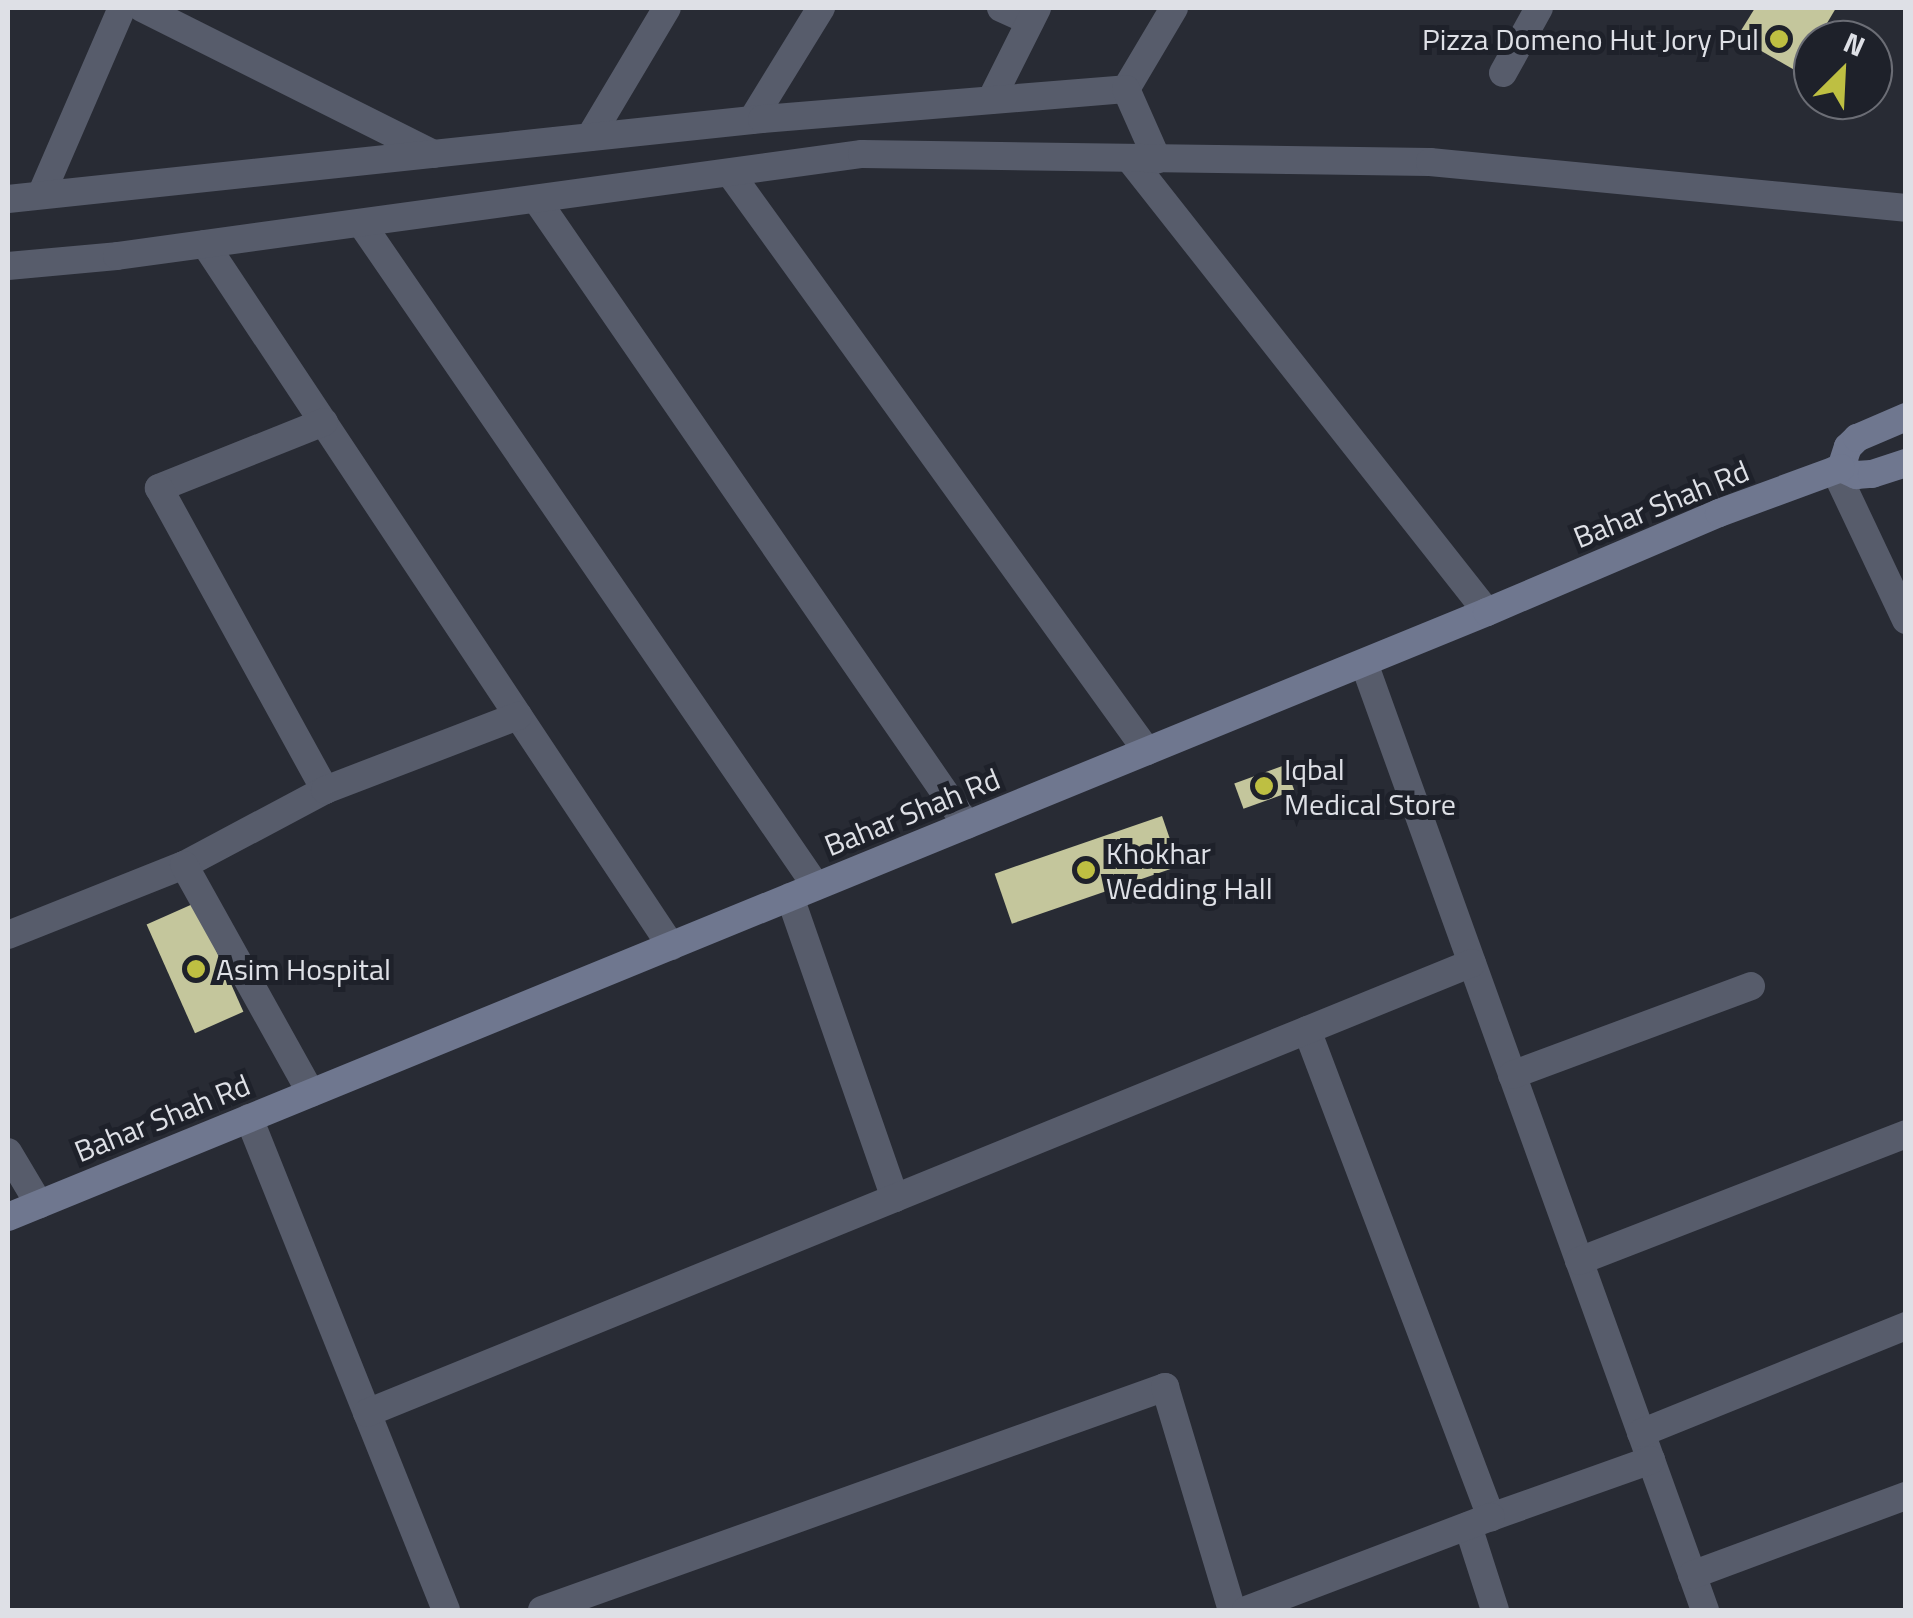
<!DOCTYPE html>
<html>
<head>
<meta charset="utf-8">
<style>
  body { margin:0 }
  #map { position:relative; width:1913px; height:1618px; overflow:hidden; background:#282b34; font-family:"Titillium Web",sans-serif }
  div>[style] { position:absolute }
  .building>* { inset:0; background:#c4c69c; transform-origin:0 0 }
  .minor>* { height:28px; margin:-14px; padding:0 14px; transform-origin:14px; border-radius:14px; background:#575c6b }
  .secondary>* { height:28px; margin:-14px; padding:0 14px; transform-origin:14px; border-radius:14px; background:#6f778f }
  .dots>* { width:28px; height:28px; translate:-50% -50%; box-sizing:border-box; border:5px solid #1e212a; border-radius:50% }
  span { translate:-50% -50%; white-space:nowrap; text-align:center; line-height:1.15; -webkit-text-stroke:10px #1e212a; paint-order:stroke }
  .poi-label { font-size:30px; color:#dee0e6 }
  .right { translate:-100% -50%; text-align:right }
  .left { translate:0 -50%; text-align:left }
  .street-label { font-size:30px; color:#dee0e6 }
  .frame { position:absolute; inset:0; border:10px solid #dee0e6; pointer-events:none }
  .north { position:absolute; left:1793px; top:20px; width:100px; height:100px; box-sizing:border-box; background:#1e212a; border:2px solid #6b6d75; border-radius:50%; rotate:24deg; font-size:28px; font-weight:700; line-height:40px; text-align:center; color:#dee0e6 }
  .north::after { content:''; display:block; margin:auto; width:35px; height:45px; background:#bebf42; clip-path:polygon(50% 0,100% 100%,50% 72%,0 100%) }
</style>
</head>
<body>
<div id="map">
  <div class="building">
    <div style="clip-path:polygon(1755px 8px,1836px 8px,1798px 72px,1737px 37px)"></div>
    <div style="left:1285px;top:765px;width:27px;height:54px;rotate:70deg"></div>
    <div style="left:1162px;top:816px;width:53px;height:177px;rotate:71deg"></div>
    <div style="left:195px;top:903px;width:119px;height:53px;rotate:66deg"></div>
  </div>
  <div class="minor">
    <div style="left:142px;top:8px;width:326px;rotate:26.6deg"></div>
    <div style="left:1001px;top:8px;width:32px;rotate:24deg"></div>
    <div style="left:1503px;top:73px;width:74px;rotate:-61deg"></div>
    <div style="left:1126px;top:89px;width:94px;rotate:-59.3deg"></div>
    <div style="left:991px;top:100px;width:103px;rotate:-63.4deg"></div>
    <div style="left:752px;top:120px;width:132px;rotate:-58.4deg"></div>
    <div style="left:590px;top:137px;width:150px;rotate:-59.2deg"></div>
    <div style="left:1129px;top:158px;width:578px;rotate:51.74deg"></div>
    <div style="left:730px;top:173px;width:713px;rotate:54.19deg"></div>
    <div style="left:41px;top:195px;width:204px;rotate:-66.6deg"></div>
    <div style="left:8px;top:199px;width:758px;rotate:-6.06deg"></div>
    <div style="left:762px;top:119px;width:365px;rotate:-4.7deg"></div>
    <div style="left:1126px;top:89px;width:77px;rotate:66.1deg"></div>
    <div style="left:536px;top:199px;width:760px;rotate:55.45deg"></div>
    <div style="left:361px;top:223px;width:804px;rotate:55.54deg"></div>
    <div style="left:205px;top:244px;width:843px;rotate:56.42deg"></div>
    <div style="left:8px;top:266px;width:109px;rotate:-5.2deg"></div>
    <div style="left:117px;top:256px;width:752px;rotate:-7.8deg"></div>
    <div style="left:862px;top:154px;width:568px;rotate:0.81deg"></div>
    <div style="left:1430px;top:162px;width:478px;rotate:5.5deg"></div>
    <div style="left:324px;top:422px;width:178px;rotate:158.2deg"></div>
    <div style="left:159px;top:488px;width:345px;rotate:61.2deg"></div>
    <div style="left:1835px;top:470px;width:166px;rotate:64.7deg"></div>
    <div style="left:1364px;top:663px;width:1007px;rotate:70.2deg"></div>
    <div style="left:184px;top:865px;width:160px;rotate:-28deg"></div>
    <div style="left:325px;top:790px;width:207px;rotate:-21deg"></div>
    <div style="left:790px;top:897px;width:319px;rotate:70.8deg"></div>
    <div style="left:8px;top:935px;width:189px;rotate:-21.7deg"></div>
    <div style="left:184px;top:865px;width:261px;rotate:60.9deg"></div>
    <div style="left:1307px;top:1030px;width:521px;rotate:69.3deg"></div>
    <div style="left:1491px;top:1517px;width:170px;rotate:-19.6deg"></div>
    <div style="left:1512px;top:1075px;width:255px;rotate:-20.4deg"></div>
    <div style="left:249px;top:1118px;width:530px;rotate:68.18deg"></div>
    <div style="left:8px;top:1152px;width:61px;rotate:59.2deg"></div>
    <div style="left:1579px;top:1261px;width:351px;rotate:-21.2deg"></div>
    <div style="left:367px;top:1413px;width:1193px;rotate:-22.16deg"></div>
    <div style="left:1641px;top:1433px;width:286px;rotate:-22deg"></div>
    <div style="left:1468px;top:1526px;width:88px;rotate:72.2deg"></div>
    <div style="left:1692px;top:1575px;width:228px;rotate:-20.3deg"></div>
    <div style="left:542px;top:1610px;width:662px;rotate:-19.69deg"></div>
    <div style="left:1165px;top:1387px;width:233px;rotate:73.3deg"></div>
    <div style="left:1246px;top:1610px;width:262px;rotate:-20.8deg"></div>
  </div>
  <div class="secondary">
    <div style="left:1841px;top:468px;width:22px;rotate:-72deg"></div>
    <div style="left:1848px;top:447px;width:13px;rotate:-45deg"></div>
    <div style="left:1857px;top:438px;width:53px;rotate:-23.2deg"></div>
    <div style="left:1841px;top:468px;width:17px;rotate:25deg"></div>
    <div style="left:1856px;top:475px;width:16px;rotate:-4deg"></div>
    <div style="left:1872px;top:474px;width:36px;rotate:-18deg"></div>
    <div style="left:8px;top:1217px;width:1598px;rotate:-22.25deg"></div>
    <div style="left:1487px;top:612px;width:252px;rotate:-23.1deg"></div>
    <div style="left:1719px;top:513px;width:130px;rotate:-20.2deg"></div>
  </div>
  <div class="dots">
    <div style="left:1779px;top:39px;background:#bebf42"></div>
    <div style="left:1264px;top:786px;background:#bebf42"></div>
    <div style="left:1086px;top:870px;background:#bebf42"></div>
    <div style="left:196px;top:969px;background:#bebf42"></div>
  </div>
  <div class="poi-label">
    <span class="right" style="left:1759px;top:39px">Pizza Domeno Hut Jory Pul</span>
    <span class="left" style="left:1284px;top:786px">Iqbal<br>Medical Store</span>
    <span class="left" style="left:1106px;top:870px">Khokhar<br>Wedding Hall</span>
    <span class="left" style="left:216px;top:969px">Asim Hospital</span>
  </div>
  <div class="street-label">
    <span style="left:1661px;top:504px;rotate:-22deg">Bahar Shah Rd</span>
    <span style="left:912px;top:812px;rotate:-22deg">Bahar Shah Rd</span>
    <span style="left:162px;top:1118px;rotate:-22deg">Bahar Shah Rd</span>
  </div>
  <div class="frame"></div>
  <div class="north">N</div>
</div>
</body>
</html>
